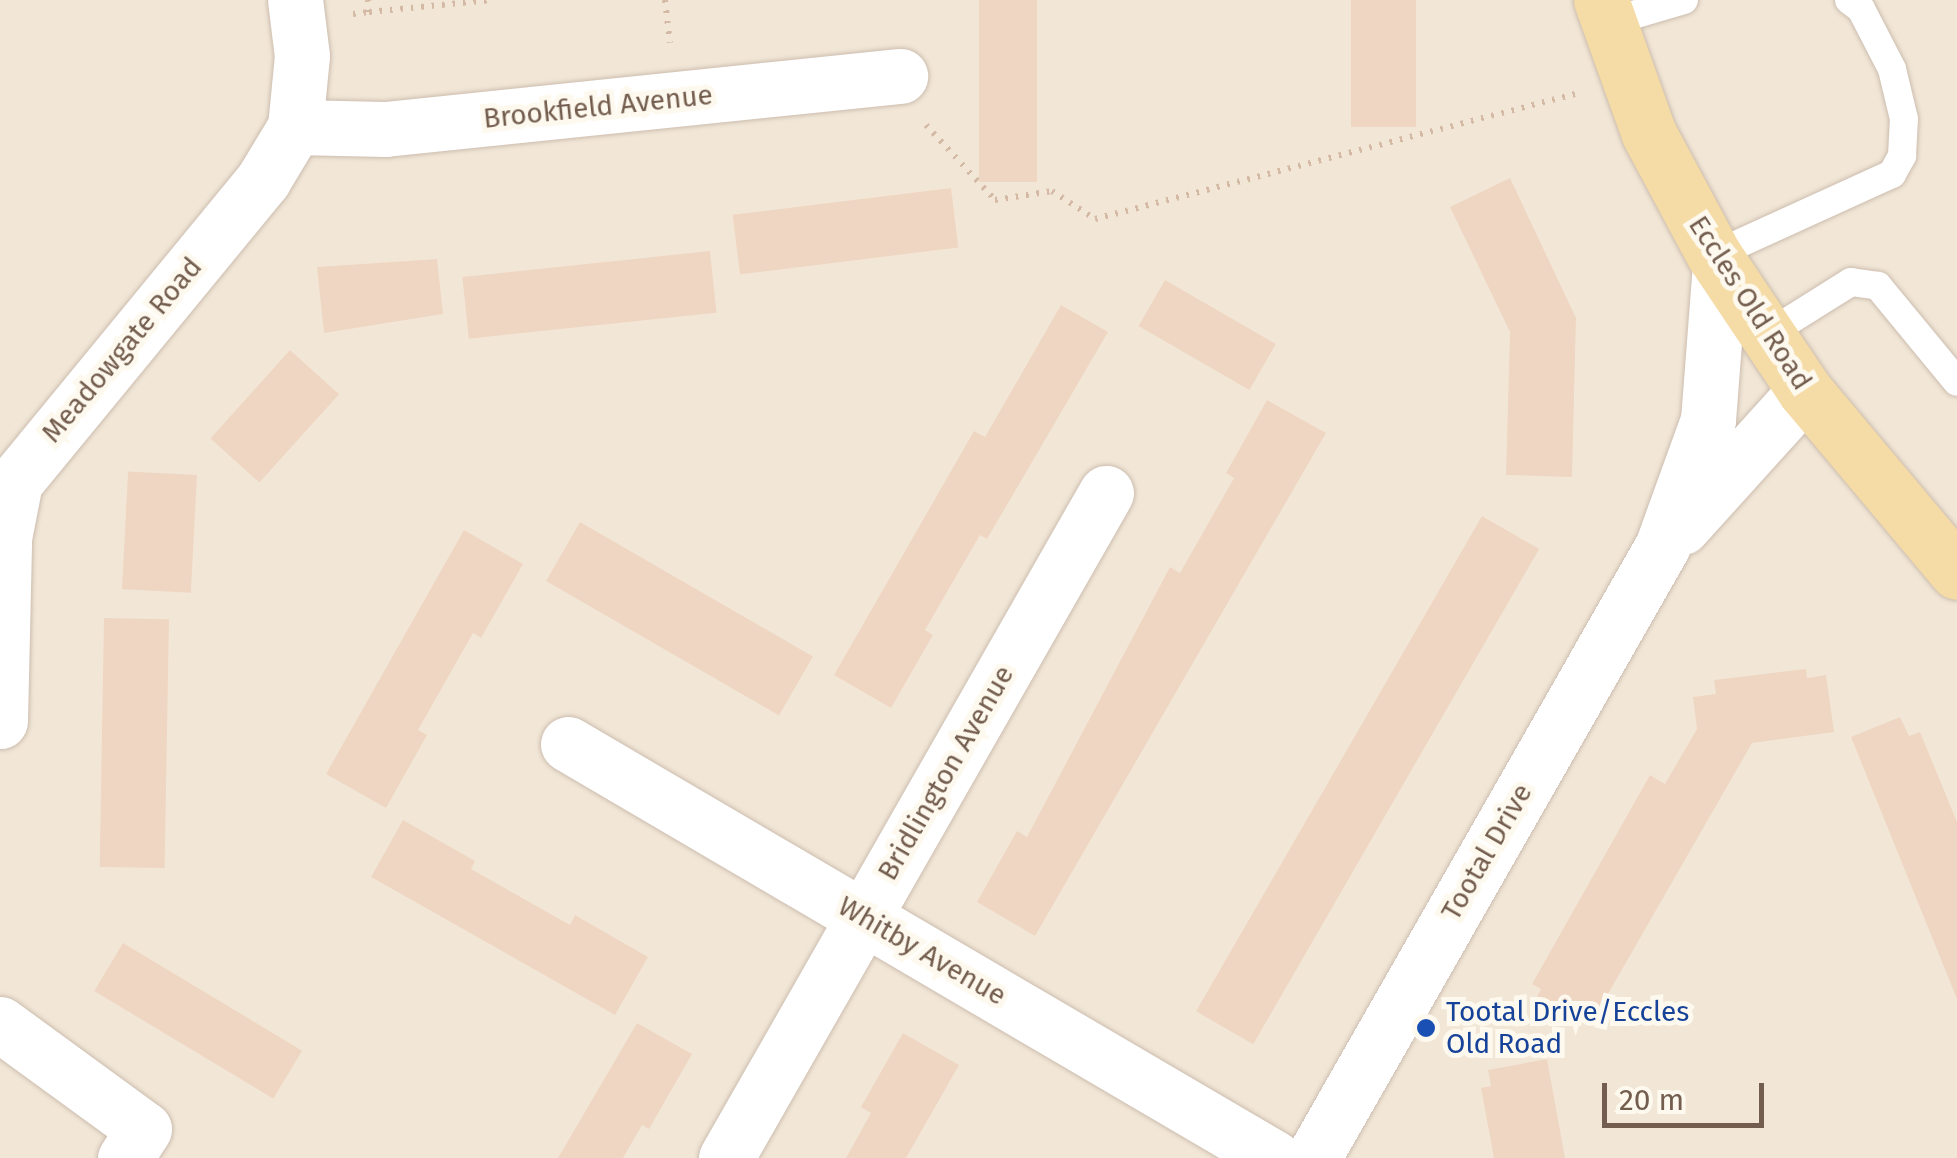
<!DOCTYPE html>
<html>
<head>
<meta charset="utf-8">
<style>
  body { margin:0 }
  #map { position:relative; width:1957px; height:1158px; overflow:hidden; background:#fbf5e8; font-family:"Fira Sans",sans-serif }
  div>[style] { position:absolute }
  .residential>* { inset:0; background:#f2e7d7; transform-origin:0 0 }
  .building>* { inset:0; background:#efd6c2; transform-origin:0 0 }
  .path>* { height:6px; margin-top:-3px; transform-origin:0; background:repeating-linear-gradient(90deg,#d4b9a5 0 2.5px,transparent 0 10.5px) }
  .roads { filter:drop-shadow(0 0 2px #ccbdaf) drop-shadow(0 0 2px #ccbdaf) }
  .lane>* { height:28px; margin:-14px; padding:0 14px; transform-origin:14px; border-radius:14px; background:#fff }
  .street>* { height:55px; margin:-27.5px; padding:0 27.5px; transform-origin:27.5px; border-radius:27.5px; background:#fff }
  .secondary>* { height:55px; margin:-27.5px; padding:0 27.5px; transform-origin:27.5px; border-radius:27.5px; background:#fff }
  .primary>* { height:55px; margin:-27.5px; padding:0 27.5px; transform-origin:27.5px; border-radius:27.5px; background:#f5dba6 }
  .dots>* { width:28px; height:28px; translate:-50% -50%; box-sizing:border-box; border:5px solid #fef9ee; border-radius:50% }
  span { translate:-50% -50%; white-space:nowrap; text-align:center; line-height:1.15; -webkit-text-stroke:10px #fef9ee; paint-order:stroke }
  .street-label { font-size:28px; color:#735d4e }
  .transit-label { font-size:28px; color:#164399 }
  .left { translate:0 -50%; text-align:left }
  .scale { position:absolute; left:1602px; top:1083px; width:162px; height:45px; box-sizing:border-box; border:5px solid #735d4e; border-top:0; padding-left:12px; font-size:30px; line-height:35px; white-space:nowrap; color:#735d4e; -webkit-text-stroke:8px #fef9ee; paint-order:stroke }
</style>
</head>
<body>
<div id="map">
  <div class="residential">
    <div style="left:0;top:0;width:1957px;height:1158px"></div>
  </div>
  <div class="building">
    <div style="left:979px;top:0;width:58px;height:182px"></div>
    <div style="left:1351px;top:0;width:65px;height:127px"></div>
    <div style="clip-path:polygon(1510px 178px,1576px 318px,1572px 477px,1506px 475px,1510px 332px,1450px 207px)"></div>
    <div style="left:951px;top:188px;width:60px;height:220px;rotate:83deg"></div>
    <div style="left:710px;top:251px;width:62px;height:249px;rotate:84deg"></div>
    <div style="clip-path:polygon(437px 259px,443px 314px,324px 333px,317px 267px)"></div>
    <div style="left:1165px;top:280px;width:128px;height:53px;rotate:30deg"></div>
    <div style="clip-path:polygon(1061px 305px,1108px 332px,987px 539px,980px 535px,925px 630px,933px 635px,891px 708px,834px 675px,974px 431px,985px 437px)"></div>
    <div style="left:290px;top:350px;width:66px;height:119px;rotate:42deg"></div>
    <div style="clip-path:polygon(1267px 400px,1326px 433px,1035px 936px,977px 902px,1017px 831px,1027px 837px,1170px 567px,1180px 573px,1234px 478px,1226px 473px)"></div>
    <div style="left:197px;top:475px;width:118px;height:69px;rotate:93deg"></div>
    <div style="left:1482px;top:516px;width:66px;height:572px;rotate:30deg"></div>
    <div style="left:580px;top:522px;width:269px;height:68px;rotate:30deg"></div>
    <div style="clip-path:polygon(464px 530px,523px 564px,481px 638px,473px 633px,418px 730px,427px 735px,386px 808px,326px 774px)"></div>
    <div style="left:104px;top:618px;width:65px;height:249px;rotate:1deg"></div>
    <div style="clip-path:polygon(1806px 669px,1807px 678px,1826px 675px,1834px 732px,1752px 743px,1589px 1027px,1537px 997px,1541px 989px,1532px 984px,1650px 775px,1665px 784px,1697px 729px,1693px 697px,1716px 694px,1714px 680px)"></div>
    <div style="clip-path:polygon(1900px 717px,1909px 736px,1920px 732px,1957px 822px,1957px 999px,1851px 737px)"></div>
    <div style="clip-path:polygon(403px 820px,475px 861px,471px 869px,570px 925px,575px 915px,648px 957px,615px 1015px,371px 877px)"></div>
    <div style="left:123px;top:943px;width:209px;height:56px;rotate:31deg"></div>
    <div style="clip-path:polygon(637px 1023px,692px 1054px,649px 1129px,642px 1125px,623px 1158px,558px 1158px)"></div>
    <div style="clip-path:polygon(903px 1033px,959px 1065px,906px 1158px,846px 1158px,871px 1113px,861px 1107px)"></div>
    <div style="clip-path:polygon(1547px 1059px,1565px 1158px,1494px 1158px,1481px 1088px,1491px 1086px,1488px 1070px)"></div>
  </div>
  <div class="path">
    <div style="left:665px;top:0;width:43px;rotate:83.4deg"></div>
    <div style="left:369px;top:12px;width:123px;rotate:-5.6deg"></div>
    <div style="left:353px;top:14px;width:16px;rotate:-7deg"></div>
    <div style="left:369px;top:12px;width:12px;rotate:-95deg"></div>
    <div style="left:926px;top:125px;width:102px;rotate:47.4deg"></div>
    <div style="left:995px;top:200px;width:58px;rotate:-9deg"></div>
    <div style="left:1052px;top:191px;width:51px;rotate:33.1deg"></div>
    <div style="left:1095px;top:219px;width:496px;rotate:-14.6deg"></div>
  </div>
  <div class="roads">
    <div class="lane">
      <div style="left:1609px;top:22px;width:78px;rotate:-16.3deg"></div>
      <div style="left:1714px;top:255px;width:196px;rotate:-24.5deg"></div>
      <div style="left:1892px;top:174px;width:21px;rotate:-61deg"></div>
      <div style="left:1902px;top:156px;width:37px;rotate:-87deg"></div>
      <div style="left:1904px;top:119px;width:51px;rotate:-103.5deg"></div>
      <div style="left:1892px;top:69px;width:68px;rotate:-117.3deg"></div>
      <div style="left:1861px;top:9px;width:15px;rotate:-143deg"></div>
      <div style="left:1768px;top:334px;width:98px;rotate:-32.1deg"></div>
      <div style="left:1851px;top:282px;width:27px;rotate:8deg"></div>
      <div style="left:1878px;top:286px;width:124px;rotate:50.5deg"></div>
    </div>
    <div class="street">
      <div style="left:295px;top:127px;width:90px;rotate:1.3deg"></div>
      <div style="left:385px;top:129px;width:518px;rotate:-5.88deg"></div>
      <div style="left:0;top:721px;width:183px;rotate:-88.7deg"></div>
      <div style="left:4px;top:538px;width:57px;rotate:-78.9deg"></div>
      <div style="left:15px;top:482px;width:391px;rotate:-50.6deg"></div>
      <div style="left:263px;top:180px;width:62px;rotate:-58.9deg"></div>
      <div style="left:295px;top:127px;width:71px;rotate:-84.4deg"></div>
      <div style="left:302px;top:56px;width:56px;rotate:-97.1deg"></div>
      <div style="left:568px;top:744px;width:818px;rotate:30.39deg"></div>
      <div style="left:0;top:1024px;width:178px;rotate:36.1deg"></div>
      <div style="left:144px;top:1129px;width:35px;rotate:123deg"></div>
      <div style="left:726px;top:1158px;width:766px;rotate:-60.26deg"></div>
    </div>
    <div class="secondary">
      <div style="left:1682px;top:527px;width:183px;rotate:-47.9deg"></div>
      <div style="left:1313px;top:1158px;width:704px;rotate:-60.27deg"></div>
      <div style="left:1662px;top:547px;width:135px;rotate:-70.1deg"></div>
      <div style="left:1708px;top:420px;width:155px;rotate:-85.6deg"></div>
    </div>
    <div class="primary">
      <div style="left:1601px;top:0;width:142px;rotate:70.3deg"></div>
      <div style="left:1649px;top:134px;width:137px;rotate:61.8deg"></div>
      <div style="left:1714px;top:255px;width:164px;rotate:56.2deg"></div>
      <div style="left:1805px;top:391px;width:236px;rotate:50deg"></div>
    </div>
  </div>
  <div class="dots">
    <div style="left:1426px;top:1028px;background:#1a4fb4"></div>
  </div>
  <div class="street-label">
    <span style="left:598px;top:107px;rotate:-6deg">Brookfield Avenue</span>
    <span style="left:1750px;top:303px;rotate:57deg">Eccles Old Road</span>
    <span style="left:122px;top:350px;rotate:-50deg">Meadowgate Road</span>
    <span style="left:946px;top:773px;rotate:-60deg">Bridlington Avenue</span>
    <span style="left:1487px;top:852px;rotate:-60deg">Tootal Drive</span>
    <span style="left:922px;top:951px;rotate:30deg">Whitby Avenue</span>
  </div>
  <div class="transit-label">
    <span class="left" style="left:1446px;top:1028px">Tootal Drive/Eccles<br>Old Road</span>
  </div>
  <div class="scale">20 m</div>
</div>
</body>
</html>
